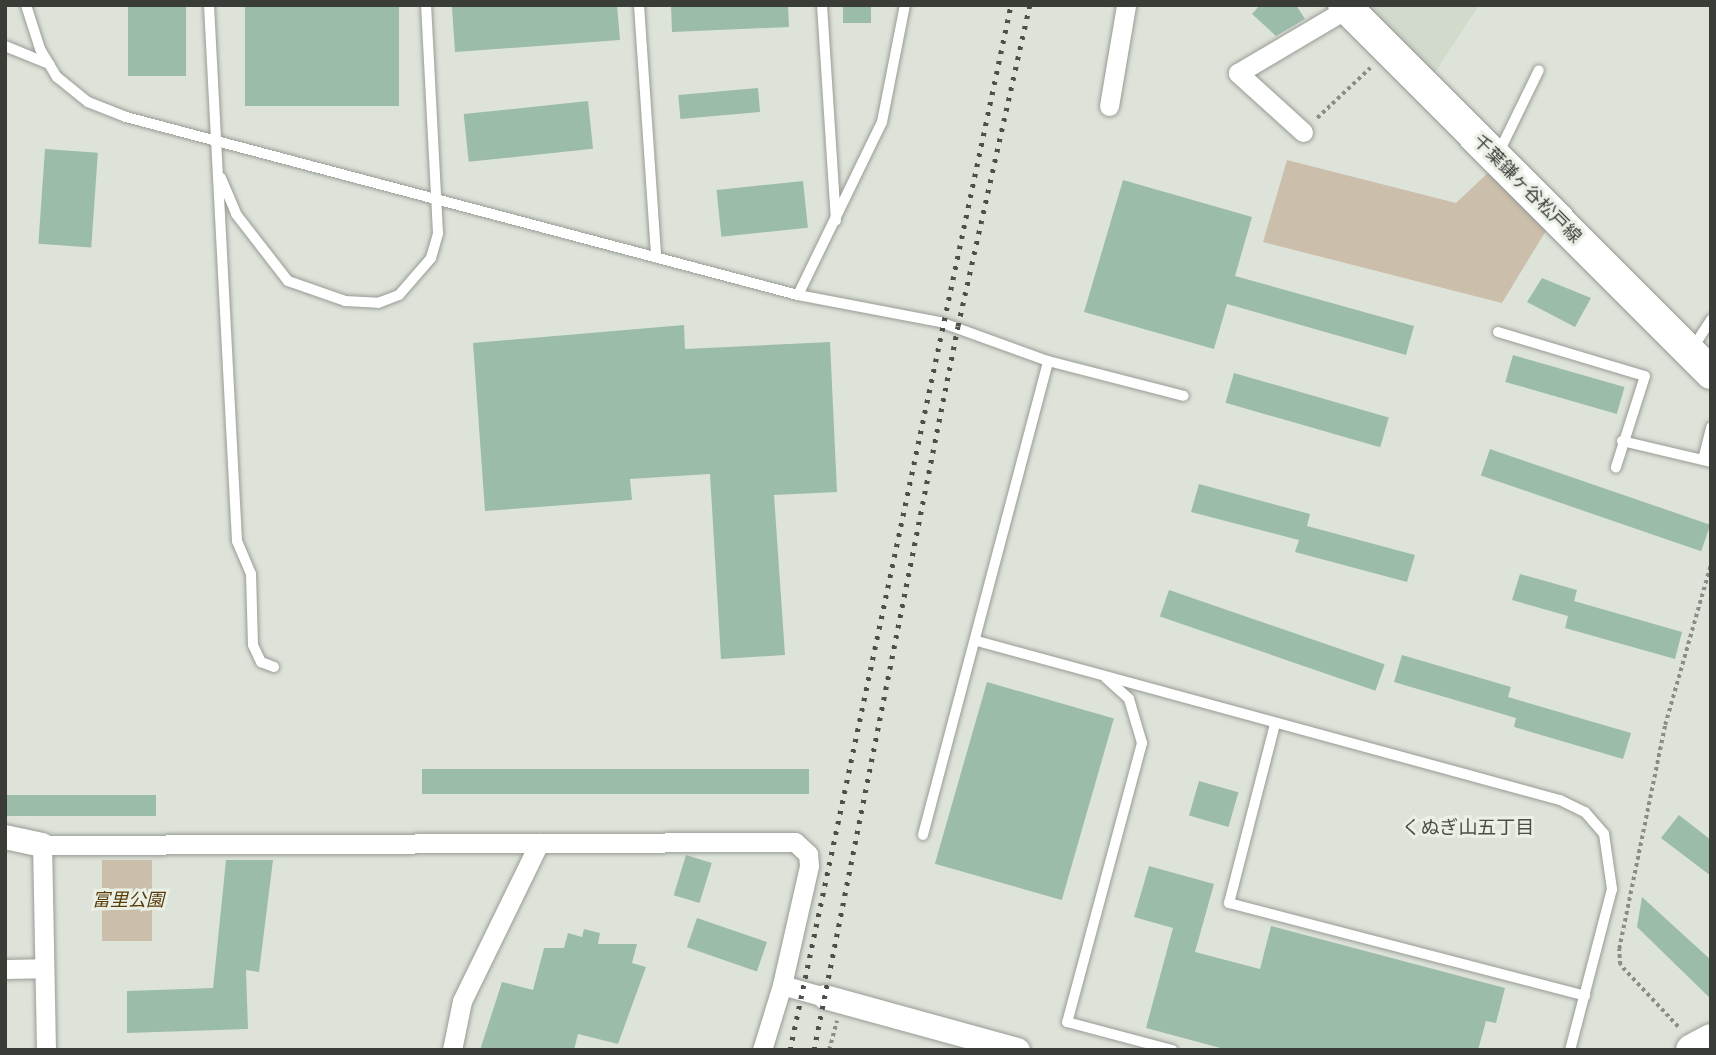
<!DOCTYPE html>
<html>
<head>
<meta charset="utf-8">
<style>
  body { margin:0 }
  #map { position:relative; width:1716px; height:1055px; overflow:hidden; background:#dee3da; font-family:Merriweather,"Noto Sans JP",serif }
  div>[style] { position:absolute }
  .built>* { inset:0; background:#d1dacb }
  .green>* { inset:0; background:#cbbeab; transform-origin:0 0 }
  .building>* { inset:0; background:#9cbcaa; transform-origin:0 0 }
  .path>* { height:3.5px; margin-top:-1.75px; transform-origin:0; background:repeating-linear-gradient(90deg,#8a8d87 0 3.5px,transparent 0 7px) }
  .roads { filter:drop-shadow(0 0 2px #979c94) drop-shadow(0 0 2px #979c94) }
  .service>* { height:10px; margin:-5px; padding:0 5px; transform-origin:5px; border-radius:5px; background:#fff }
  .minor>* { height:19px; margin:-9.5px; padding:0 9.5px; transform-origin:9.5px; border-radius:9.5px; background:#fff }
  .tertiary>* { height:24px; margin:-12px; padding:0 12px; transform-origin:12px; border-radius:12px; background:#fff }
  .primary>* { height:32px; margin:-16px; padding:0 16px; transform-origin:16px; border-radius:16px; background:#fff }
  .trunk>* { height:33px; margin:-16.5px; padding:0 16.5px; transform-origin:16.5px; border-radius:16.5px; background:#fff }
  .rail>* { height:5px; margin-top:-2.5px; transform-origin:0; background:repeating-linear-gradient(90deg,#4c4f4a 0 3.5px,transparent 0 10.5px) }
  span { translate:-50% -50%; white-space:nowrap; text-align:center; line-height:1.15; -webkit-text-stroke:6px #ebf0e7; paint-order:stroke }
  .street-label { font-size:18px; color:#3a3c38 }
  .park-label { font-size:18px; color:#583c09; font-style:italic }
  .neighbourhood-label { font-size:19px; color:#4a4e47 }
  .frame { position:absolute; inset:0; border:7px solid #3a3c38; pointer-events:none }
</style>
</head>
<body>
<div id="map">
  <div class="built">
    <div style="clip-path:polygon(1366px 5px,1479px 5px,1434px 74px)"></div>
  </div>
  <div class="green">
    <div style="clip-path:polygon(1287px 160px,1456px 203px,1490px 171px,1547px 229px,1502px 303px,1263px 242px)"></div>
    <div style="left:102px;top:860px;width:50px;height:81px"></div>
  </div>
  <div class="building">
    <div style="left:128px;top:5px;width:58px;height:71px"></div>
    <div style="left:245px;top:5px;width:154px;height:101px"></div>
    <div style="clip-path:polygon(617px 5px,620px 40px,455px 52px,452px 7px)"></div>
    <div style="clip-path:polygon(671px 5px,788px 5px,789px 27px,672px 32px)"></div>
    <div style="left:843px;top:5px;width:28px;height:18px"></div>
    <div style="clip-path:polygon(1260px 5px,1296px 5px,1305px 19px,1276px 36px,1252px 14px)"></div>
    <div style="left:758px;top:88px;width:24px;height:80px;rotate:85deg"></div>
    <div style="left:588px;top:101px;width:48px;height:125px;rotate:84deg"></div>
    <div style="left:45px;top:149px;width:53px;height:95px;rotate:4deg"></div>
    <div style="clip-path:polygon(1123px 180px,1252px 217px,1235px 276px,1414px 326px,1406px 355px,1227px 304px,1214px 349px,1084px 312px)"></div>
    <div style="left:803px;top:181px;width:47px;height:87px;rotate:84deg"></div>
    <div style="clip-path:polygon(1542px 278px,1591px 298px,1575px 327px,1527px 302px)"></div>
    <div style="clip-path:polygon(684px 325px,685px 349px,830px 342px,837px 492px,774px 495px,785px 655px,721px 659px,710px 474px,630px 479px,632px 500px,485px 511px,473px 343px)"></div>
    <div style="left:1513px;top:355px;width:116px;height:28px;rotate:16deg"></div>
    <div style="left:1234px;top:373px;width:161px;height:31px;rotate:16deg"></div>
    <div style="left:1490px;top:449px;width:233px;height:28px;rotate:19deg"></div>
    <div style="clip-path:polygon(1199px 484px,1310px 514px,1307px 526px,1415px 555px,1407px 582px,1295px 552px,1299px 540px,1191px 512px)"></div>
    <div style="clip-path:polygon(1520px 574px,1577px 590px,1574px 601px,1682px 632px,1675px 659px,1565px 628px,1568px 616px,1512px 600px)"></div>
    <div style="left:1169px;top:590px;width:228px;height:28px;rotate:19deg"></div>
    <div style="clip-path:polygon(1402px 655px,1511px 687px,1508px 697px,1631px 733px,1623px 759px,1514px 727px,1516px 718px,1394px 682px)"></div>
    <div style="left:987px;top:682px;width:132px;height:189px;rotate:16deg"></div>
    <div style="left:809px;top:769px;width:25px;height:387px;rotate:90deg"></div>
    <div style="left:1199px;top:781px;width:41px;height:36px;rotate:16deg"></div>
    <div style="left:156px;top:795px;width:21px;height:150px;rotate:90deg"></div>
    <div style="clip-path:polygon(1679px 815px,1711px 840px,1711px 876px,1661px 838px)"></div>
    <div style="left:686px;top:855px;width:27px;height:42px;rotate:17deg"></div>
    <div style="clip-path:polygon(226px 860px,273px 860px,259px 972px,246px 970px,248px 1029px,127px 1033px,127px 991px,213px 988px)"></div>
    <div style="clip-path:polygon(1149px 866px,1214px 884px,1195px 952px,1260px 969px,1271px 926px,1505px 988px,1496px 1023px,1486px 1021px,1478px 1050px,1228px 1050px,1146px 1028px,1173px 928px,1134px 917px)"></div>
    <div style="clip-path:polygon(1642px 897px,1711px 960px,1711px 999px,1637px 927px)"></div>
    <div style="left:697px;top:918px;width:74px;height:31px;rotate:19deg"></div>
    <div style="clip-path:polygon(584px 929px,600px 933px,598px 944px,637px 944px,632px 963px,646px 967px,618px 1044px,578px 1034px,574px 1050px,480px 1050px,502px 982px,533px 990px,544px 948px,564px 948px,568px 933px,582px 937px)"></div>
  </div>
  <div class="path">
    <div style="left:1317px;top:118px;width:73px;rotate:-43.3deg"></div>
    <div style="left:1678px;top:1027px;width:85px;rotate:-133.1deg"></div>
    <div style="left:1620px;top:965px;width:16px;rotate:-94deg"></div>
    <div style="left:1619px;top:949px;width:229px;rotate:-78.4deg"></div>
    <div style="left:1665px;top:725px;width:168px;rotate:-74.1deg"></div>
    <div style="left:829px;top:1050px;width:30px;rotate:-75deg"></div>
  </div>
  <div class="roads">
    <div class="service">
      <div style="left:26px;top:5px;width:46px;rotate:72.3deg"></div>
      <div style="left:40px;top:49px;width:33px;rotate:59deg"></div>
      <div style="left:57px;top:77px;width:40px;rotate:39deg"></div>
      <div style="left:88px;top:102px;width:41px;rotate:21.5deg"></div>
      <div style="left:126px;top:117px;width:695px;rotate:14.84deg"></div>
      <div style="left:798px;top:295px;width:145px;rotate:10.8deg"></div>
      <div style="left:940px;top:322px;width:115px;rotate:19.9deg"></div>
      <div style="left:1048px;top:361px;width:140px;rotate:14.4deg"></div>
      <div style="left:209px;top:5px;width:537px;rotate:87.01deg"></div>
      <div style="left:237px;top:541px;width:36px;rotate:67deg"></div>
      <div style="left:251px;top:574px;width:71px;rotate:88.4deg"></div>
      <div style="left:253px;top:645px;width:19px;rotate:65deg"></div>
      <div style="left:261px;top:662px;width:14px;rotate:21deg"></div>
      <div style="left:639px;top:5px;width:253px;rotate:86.1deg"></div>
      <div style="left:822px;top:5px;width:216px;rotate:86.3deg"></div>
      <div style="left:5px;top:46px;width:48px;rotate:22.2deg"></div>
      <div style="left:1498px;top:154px;width:93px;rotate:-64deg"></div>
      <div style="left:221px;top:178px;width:39px;rotate:67deg"></div>
      <div style="left:236px;top:214px;width:85px;rotate:52.2deg"></div>
      <div style="left:288px;top:281px;width:60px;rotate:19.3deg"></div>
      <div style="left:345px;top:301px;width:33px;rotate:3deg"></div>
      <div style="left:378px;top:303px;width:22px;rotate:-21deg"></div>
      <div style="left:399px;top:295px;width:49px;rotate:-49.1deg"></div>
      <div style="left:431px;top:258px;width:26px;rotate:-74deg"></div>
      <div style="left:438px;top:233px;width:228px;rotate:-93deg"></div>
      <div style="left:798px;top:295px;width:192px;rotate:-64.1deg"></div>
      <div style="left:882px;top:122px;width:119px;rotate:-78.9deg"></div>
      <div style="left:1498px;top:332px;width:153px;rotate:16.7deg"></div>
      <div style="left:1645px;top:376px;width:96px;rotate:107.7deg"></div>
      <div style="left:1692px;top:349px;width:35px;rotate:-57deg"></div>
      <div style="left:1622px;top:441px;width:91px;rotate:13.3deg"></div>
      <div style="left:1703px;top:460px;width:34px;rotate:-76deg"></div>
      <div style="left:977px;top:641px;width:604px;rotate:15.26deg"></div>
      <div style="left:1560px;top:800px;width:28px;rotate:26deg"></div>
      <div style="left:1585px;top:812px;width:29px;rotate:49deg"></div>
      <div style="left:1604px;top:834px;width:56px;rotate:81.7deg"></div>
      <div style="left:1612px;top:889px;width:166px;rotate:104.6deg"></div>
      <div style="left:1106px;top:678px;width:31px;rotate:42deg"></div>
      <div style="left:1129px;top:699px;width:46px;rotate:73.5deg"></div>
      <div style="left:1142px;top:743px;width:289px;rotate:105deg"></div>
      <div style="left:1067px;top:1022px;width:109px;rotate:14.9deg"></div>
      <div style="left:1275px;top:724px;width:185px;rotate:104.4deg"></div>
      <div style="left:1229px;top:903px;width:368px;rotate:14.6deg"></div>
      <div style="left:923px;top:835px;width:490px;rotate:-75.2deg"></div>
    </div>
    <div class="minor">
      <div style="left:1109px;top:106px;width:102px;rotate:-80.4deg"></div>
      <div style="left:1303px;top:132px;width:88px;rotate:-137.8deg"></div>
      <div style="left:1238px;top:73px;width:128px;rotate:-30.6deg"></div>
      <div style="left:5px;top:969px;width:39px;rotate:-1deg"></div>
      <div style="left:46px;top:1050px;width:205px;rotate:-91.1deg"></div>
      <div style="left:42px;top:845px;width:753px;rotate:-0.23deg"></div>
      <div style="left:795px;top:842px;width:18px;rotate:43deg"></div>
      <div style="left:808px;top:854px;width:12px;rotate:85deg"></div>
      <div style="left:809px;top:866px;width:122px;rotate:102.8deg"></div>
      <div style="left:782px;top:985px;width:45px;rotate:15.6deg"></div>
      <div style="left:452px;top:1050px;width:50px;rotate:-78.5deg"></div>
      <div style="left:462px;top:1001px;width:176px;rotate:-64deg"></div>
      <div style="left:762px;top:1050px;width:68px;rotate:-72.9deg"></div>
    </div>
    <div class="tertiary">
      <div style="left:5px;top:837px;width:38px;rotate:12deg"></div>
      <div style="left:825px;top:997px;width:200px;rotate:15.4deg"></div>
    </div>
    <div class="primary">
      <div style="left:1344px;top:5px;width:520px;rotate:45.08deg"></div>
    </div>
    <div class="trunk">
      <div style="left:1692px;top:1050px;width:21px;rotate:-28deg"></div>
    </div>
  </div>
  <div class="rail">
    <div style="left:790px;top:1050px;width:1068px;rotate:-78.06deg"></div>
    <div style="left:814px;top:1050px;width:738px;rotate:-78.75deg"></div>
    <div style="left:958px;top:326px;width:329px;rotate:-77.4deg"></div>
  </div>
  <div class="street-label">
    <span style="left:1527px;top:189px;rotate:45deg">千葉鎌ヶ谷松戸線</span>
  </div>
  <div class="park-label">
    <span style="left:128px;top:900px">富里公園</span>
  </div>
  <div class="neighbourhood-label">
    <span style="left:1468px;top:828px">くぬぎ山五丁目</span>
  </div>
  <div class="frame"></div>
</div>
</body>
</html>
